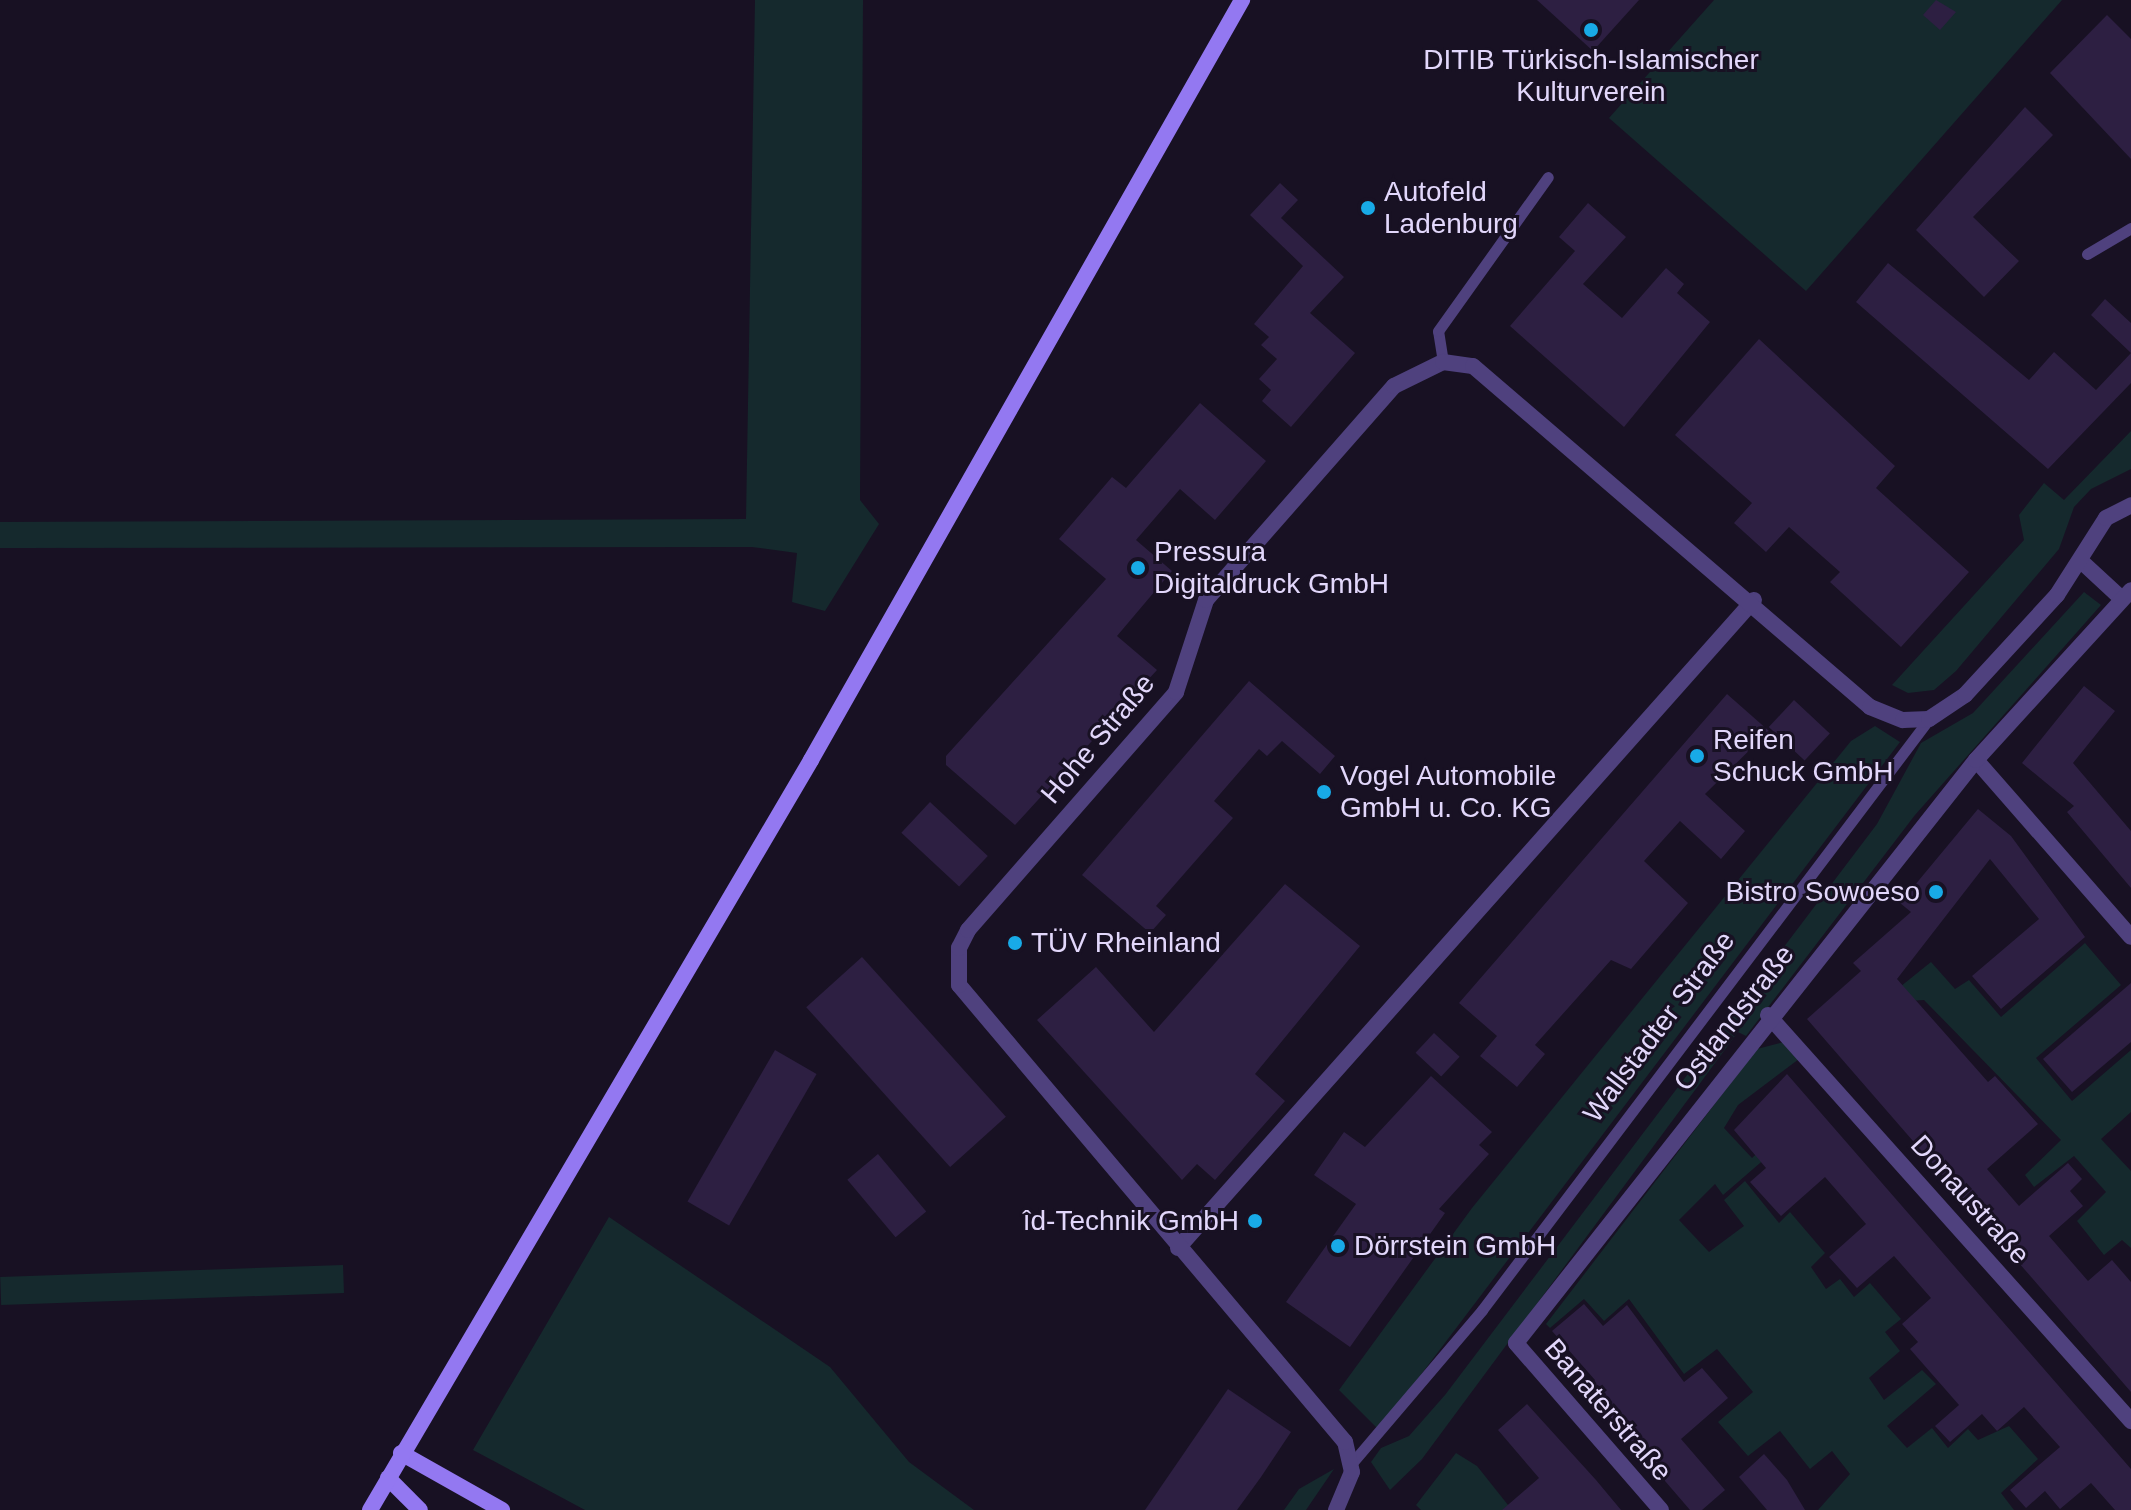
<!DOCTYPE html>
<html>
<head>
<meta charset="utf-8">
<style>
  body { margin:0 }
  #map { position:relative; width:2131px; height:1510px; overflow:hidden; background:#181123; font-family:Helvetica,sans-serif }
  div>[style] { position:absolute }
  .green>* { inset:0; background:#15292d; transform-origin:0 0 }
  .building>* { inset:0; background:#2d1f42; transform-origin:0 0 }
  .service>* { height:11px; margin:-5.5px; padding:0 5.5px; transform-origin:5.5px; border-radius:5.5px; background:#4f417e }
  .minor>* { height:16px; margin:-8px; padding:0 8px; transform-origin:8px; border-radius:8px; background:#4f417e }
  .secondary>* { height:16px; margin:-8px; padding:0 8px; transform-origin:8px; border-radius:8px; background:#9378f1 }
  .dots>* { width:22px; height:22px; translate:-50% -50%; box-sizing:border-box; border:4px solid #181123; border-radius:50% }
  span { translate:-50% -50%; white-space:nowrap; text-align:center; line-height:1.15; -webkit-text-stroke:6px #181123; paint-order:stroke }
  .poi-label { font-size:28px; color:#e2d7fb }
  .left { translate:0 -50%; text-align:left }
  .right { translate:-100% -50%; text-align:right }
  .street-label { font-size:28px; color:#e2d7fb }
</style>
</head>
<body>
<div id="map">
  <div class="green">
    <div style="clip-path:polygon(755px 0,863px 0,860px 500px,879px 524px,825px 611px,792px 602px,797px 553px,752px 547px,0 548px,0 522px,746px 519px)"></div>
    <div style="clip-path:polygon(1714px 0,2062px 0,1806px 291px,1609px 118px)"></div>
    <div style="clip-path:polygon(2131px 431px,2131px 469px,2091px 489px,2074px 507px,2059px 549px,1956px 671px,1934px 690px,1908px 693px,1892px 685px,2024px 540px,2019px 515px,2044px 483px,2064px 500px)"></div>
    <div style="clip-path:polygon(2084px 592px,2101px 605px,1915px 815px,1746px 1036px,1738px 1032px,1422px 1459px,1390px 1490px,1371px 1462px,1381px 1448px,1409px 1436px,1445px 1395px,1877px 824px,1921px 743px,1973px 713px)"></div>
    <div style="clip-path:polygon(1875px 726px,1900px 742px,1379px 1430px,1339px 1390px,1472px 1208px,1851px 741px)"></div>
    <div style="clip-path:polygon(2085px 943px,2121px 985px,2036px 1058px,2072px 1101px,2131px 1050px,2131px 1112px,2101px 1139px,2131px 1171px,2131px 1248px,2122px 1240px,2104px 1255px,2077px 1221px,2106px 1192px,2074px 1156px,2034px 1187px,2025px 1175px,2061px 1140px,1924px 1000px,1880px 1003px,1931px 962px,1955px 989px,1969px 980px,2001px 1017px)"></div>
    <div style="clip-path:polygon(1784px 1042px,1799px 1059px,1738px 1105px,1724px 1128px,1752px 1158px,1777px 1135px,1782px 1144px,1723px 1195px,1715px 1184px,1679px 1220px,1709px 1252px,1744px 1226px,1724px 1200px,1745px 1181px,1779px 1223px,1790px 1212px,1825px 1253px,1811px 1267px,1826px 1289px,1840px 1279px,1854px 1297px,1870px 1283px,1901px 1319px,1885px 1332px,1900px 1351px,1869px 1378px,1884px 1400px,1922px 1370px,1936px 1384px,1887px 1426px,1907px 1448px,1932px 1428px,1948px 1448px,1968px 1429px,1978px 1440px,2009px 1426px,2038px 1459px,2001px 1493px,2014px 1510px,1818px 1510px,1850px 1474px,1832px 1451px,1810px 1469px,1780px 1431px,1748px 1456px,1718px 1422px,1753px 1392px,1717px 1349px,1684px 1374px,1629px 1299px,1604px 1321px,1584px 1299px,1550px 1328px,1546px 1324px,1757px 1049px)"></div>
    <div style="clip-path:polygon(609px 1217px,830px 1367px,909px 1462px,974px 1510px,585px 1510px,473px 1450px)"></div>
    <div style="left:343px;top:1265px;width:28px;height:343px;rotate:88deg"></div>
    <div style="clip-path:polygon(1456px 1453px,1477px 1466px,1512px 1510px,1421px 1510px,1416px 1505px)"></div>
    <div style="clip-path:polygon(1334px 1469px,1306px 1510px,1284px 1510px,1299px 1489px)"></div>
  </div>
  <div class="building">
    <div style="clip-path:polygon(1537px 0,1639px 0,1593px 51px)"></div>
    <div style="clip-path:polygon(1936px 0,1956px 12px,1940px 30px,1923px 15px)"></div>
    <div style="clip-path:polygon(2107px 15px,2131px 39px,2131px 159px,2050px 73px)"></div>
    <div style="clip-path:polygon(2025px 107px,2053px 135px,1973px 217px,2019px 261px,1984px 297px,1916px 230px)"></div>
    <div style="clip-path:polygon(1280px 183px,1298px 200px,1281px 218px,1344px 277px,1310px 313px,1355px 353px,1291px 427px,1262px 401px,1271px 390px,1259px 379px,1277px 359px,1261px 345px,1269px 337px,1254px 324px,1303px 266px,1250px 215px)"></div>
    <div style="clip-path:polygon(1588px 203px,1626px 237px,1583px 284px,1622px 318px,1666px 268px,1684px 284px,1677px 293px,1710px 322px,1624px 427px,1510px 326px,1575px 251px,1559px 237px)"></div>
    <div style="clip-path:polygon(1888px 263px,2029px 380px,2054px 352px,2096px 390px,2131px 353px,2091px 315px,2105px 299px,2131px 323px,2131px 383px,2048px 469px,1856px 302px)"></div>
    <div style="clip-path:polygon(1759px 339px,1895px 466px,1876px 488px,1969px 572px,1901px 647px,1830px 582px,1840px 572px,1789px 527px,1766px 552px,1734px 523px,1752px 503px,1675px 435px)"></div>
    <div style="clip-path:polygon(1200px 403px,1266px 461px,1215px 520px,1180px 489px,1136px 540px,1172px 571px,1117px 636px,1157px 670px,1015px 825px,946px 765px,946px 756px,1106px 579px,1059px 539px,1112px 477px,1126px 488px)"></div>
    <div style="clip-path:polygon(1249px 681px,1335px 756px,1320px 774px,1282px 741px,1267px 756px,1259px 749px,1214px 801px,1233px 818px,1156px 906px,1166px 915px,1150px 933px,1082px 875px)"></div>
    <div style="clip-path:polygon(2084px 686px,2115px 711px,2073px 763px,2131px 831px,2131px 888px,2067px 812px,2074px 806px,2022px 763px)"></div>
    <div style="clip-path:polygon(1727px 694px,1769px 731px,1705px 794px,1745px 831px,1721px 859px,1680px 821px,1644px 861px,1688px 903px,1631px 969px,1611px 960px,1535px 1045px,1545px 1054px,1517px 1087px,1480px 1056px,1497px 1036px,1459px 1003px)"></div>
    <div style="left:1794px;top:700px;width:49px;height:37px;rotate:43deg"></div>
    <div style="left:930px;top:802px;width:79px;height:42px;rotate:43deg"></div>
    <div style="clip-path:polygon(1978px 809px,2011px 836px,2085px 937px,2001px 1009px,1972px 976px,2039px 919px,1990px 859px,1897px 979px,1988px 1082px,1995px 1076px,2038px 1124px,1987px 1169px,2019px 1206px,2068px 1163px,2082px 1179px,2070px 1191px,2083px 1206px,2049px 1236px,2088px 1281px,2112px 1260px,2131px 1282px,2131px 1392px,1807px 1019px,1861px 971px,1853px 963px,1911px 912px,1900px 903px)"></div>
    <div style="clip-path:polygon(1285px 884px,1360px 946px,1255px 1074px,1285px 1101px,1215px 1180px,1197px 1164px,1182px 1180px,1037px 1020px,1096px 967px,1154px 1032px)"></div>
    <div style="left:862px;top:957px;width:215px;height:75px;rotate:48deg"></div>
    <div style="clip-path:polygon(2131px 983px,2131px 1042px,2072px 1092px,2043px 1059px)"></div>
    <div style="left:1434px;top:1033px;width:35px;height:27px;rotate:43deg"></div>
    <div style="left:775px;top:1050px;width:48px;height:175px;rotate:30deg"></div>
    <div style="clip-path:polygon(1787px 1074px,2131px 1469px,2131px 1510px,2115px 1510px,2091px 1483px,2060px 1509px,2045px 1491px,2026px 1508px,2010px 1490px,2060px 1447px,2024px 1407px,1997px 1431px,1982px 1414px,1950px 1442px,1935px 1426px,1959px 1405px,1910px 1349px,1918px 1342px,1902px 1324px,1931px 1298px,1894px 1256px,1857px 1288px,1829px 1257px,1866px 1224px,1825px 1177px,1781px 1216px,1750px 1182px,1766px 1168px,1734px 1130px)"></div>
    <div style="clip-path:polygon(1431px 1076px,1492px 1132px,1479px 1145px,1489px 1154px,1439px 1209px,1445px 1213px,1350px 1347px,1286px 1302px,1356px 1204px,1314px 1175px,1344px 1132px,1365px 1147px)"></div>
    <div style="left:878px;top:1154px;width:75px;height:40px;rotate:50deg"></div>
    <div style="clip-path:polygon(1584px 1304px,1603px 1326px,1627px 1305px,1684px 1382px,1702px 1368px,1728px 1398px,1681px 1439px,1725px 1490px,1702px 1510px,1690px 1510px,1585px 1388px,1595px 1380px,1552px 1331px)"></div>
    <div style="clip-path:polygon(1228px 1389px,1291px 1432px,1261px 1477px,1237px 1510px,1145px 1510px)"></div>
    <div style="clip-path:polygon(1527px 1404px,1596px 1480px,1621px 1510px,1502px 1510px,1539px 1478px,1498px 1430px)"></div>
    <div style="clip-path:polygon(1764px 1454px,1787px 1480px,1805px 1510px,1767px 1510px,1739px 1477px)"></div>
  </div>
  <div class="service">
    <div style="left:2087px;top:254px;width:51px;rotate:-30.6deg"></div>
    <div style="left:1443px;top:362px;width:31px;rotate:-99deg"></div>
    <div style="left:1438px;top:331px;width:189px;rotate:-54.5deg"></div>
    <div style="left:1352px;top:1463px;width:201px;rotate:-49.6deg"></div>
    <div style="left:1482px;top:1310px;width:741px;rotate:-52.9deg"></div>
  </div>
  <div class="minor">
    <div style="left:2082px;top:562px;width:54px;rotate:42.8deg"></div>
    <div style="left:1976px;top:760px;width:235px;rotate:48.8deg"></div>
    <div style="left:1768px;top:1015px;width:545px;rotate:48.2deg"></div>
    <div style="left:1178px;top:1248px;width:867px;rotate:-48.37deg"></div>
    <div style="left:1336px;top:1510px;width:41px;rotate:-67.2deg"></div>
    <div style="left:1352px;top:1472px;width:31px;rotate:-103deg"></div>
    <div style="left:1345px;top:1442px;width:598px;rotate:-130.19deg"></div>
    <div style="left:959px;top:985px;width:37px;rotate:-90deg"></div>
    <div style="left:959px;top:948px;width:20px;rotate:-63deg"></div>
    <div style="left:968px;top:930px;width:316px;rotate:-48.8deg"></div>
    <div style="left:1176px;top:692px;width:97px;rotate:-71.9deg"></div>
    <div style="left:1206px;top:600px;width:285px;rotate:-48.7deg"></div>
    <div style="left:1394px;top:386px;width:55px;rotate:-26.1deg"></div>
    <div style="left:1443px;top:362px;width:30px;rotate:8deg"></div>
    <div style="left:1473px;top:366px;width:523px;rotate:40.66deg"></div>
    <div style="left:1870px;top:707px;width:35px;rotate:22deg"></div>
    <div style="left:1903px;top:720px;width:26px;rotate:-2deg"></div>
    <div style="left:1929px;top:719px;width:43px;rotate:-33.7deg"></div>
    <div style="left:1965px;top:695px;width:136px;rotate:-47.4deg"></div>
    <div style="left:2057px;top:595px;width:91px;rotate:-57.5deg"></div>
    <div style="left:2106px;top:518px;width:28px;rotate:-27deg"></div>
    <div style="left:1661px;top:1510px;width:221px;rotate:-131deg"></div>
    <div style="left:1516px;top:1343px;width:743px;rotate:-51.73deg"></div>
    <div style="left:1976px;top:760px;width:230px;rotate:-47.6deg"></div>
  </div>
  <div class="secondary">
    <div style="left:401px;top:1453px;width:116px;rotate:29.4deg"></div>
    <div style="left:388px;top:1478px;width:45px;rotate:45deg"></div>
    <div style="left:370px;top:1510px;width:870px;rotate:-59.54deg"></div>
    <div style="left:811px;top:760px;width:874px;rotate:-60.44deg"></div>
  </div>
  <div class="dots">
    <div style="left:1591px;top:30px;background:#18aae7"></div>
    <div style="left:1368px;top:208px;background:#18aae7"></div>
    <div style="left:1138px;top:568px;background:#18aae7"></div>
    <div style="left:1697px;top:756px;background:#18aae7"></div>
    <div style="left:1324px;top:792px;background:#18aae7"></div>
    <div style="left:1936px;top:892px;background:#18aae7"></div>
    <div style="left:1015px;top:943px;background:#18aae7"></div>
    <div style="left:1255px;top:1221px;background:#18aae7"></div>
    <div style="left:1338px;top:1246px;background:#18aae7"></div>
  </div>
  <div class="poi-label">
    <span style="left:1591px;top:76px">DITIB Türkisch-Islamischer<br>Kulturverein</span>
    <span class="left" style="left:1384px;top:208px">Autofeld<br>Ladenburg</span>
    <span class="left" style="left:1154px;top:568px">Pressura<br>Digitaldruck GmbH</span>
    <span class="left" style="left:1713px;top:756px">Reifen<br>Schuck GmbH</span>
    <span class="left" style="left:1340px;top:792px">Vogel Automobile<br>GmbH u. Co. KG</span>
    <span class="right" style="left:1920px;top:892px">Bistro Sowoeso</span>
    <span class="left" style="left:1031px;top:943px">TÜV Rheinland</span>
    <span class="right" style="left:1239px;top:1221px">îd-Technik GmbH</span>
    <span class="left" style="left:1354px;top:1246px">Dörrstein GmbH</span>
  </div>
  <div class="street-label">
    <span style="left:1098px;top:739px;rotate:-50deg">Hohe Straße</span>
    <span style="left:1734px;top:1018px;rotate:-52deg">Ostlandstraße</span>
    <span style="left:1659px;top:1027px;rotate:-53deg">Wallstadter Straße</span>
    <span style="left:1970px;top:1200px;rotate:48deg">Donaustraße</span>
    <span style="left:1608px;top:1410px;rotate:49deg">Banaterstraße</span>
  </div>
</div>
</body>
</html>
